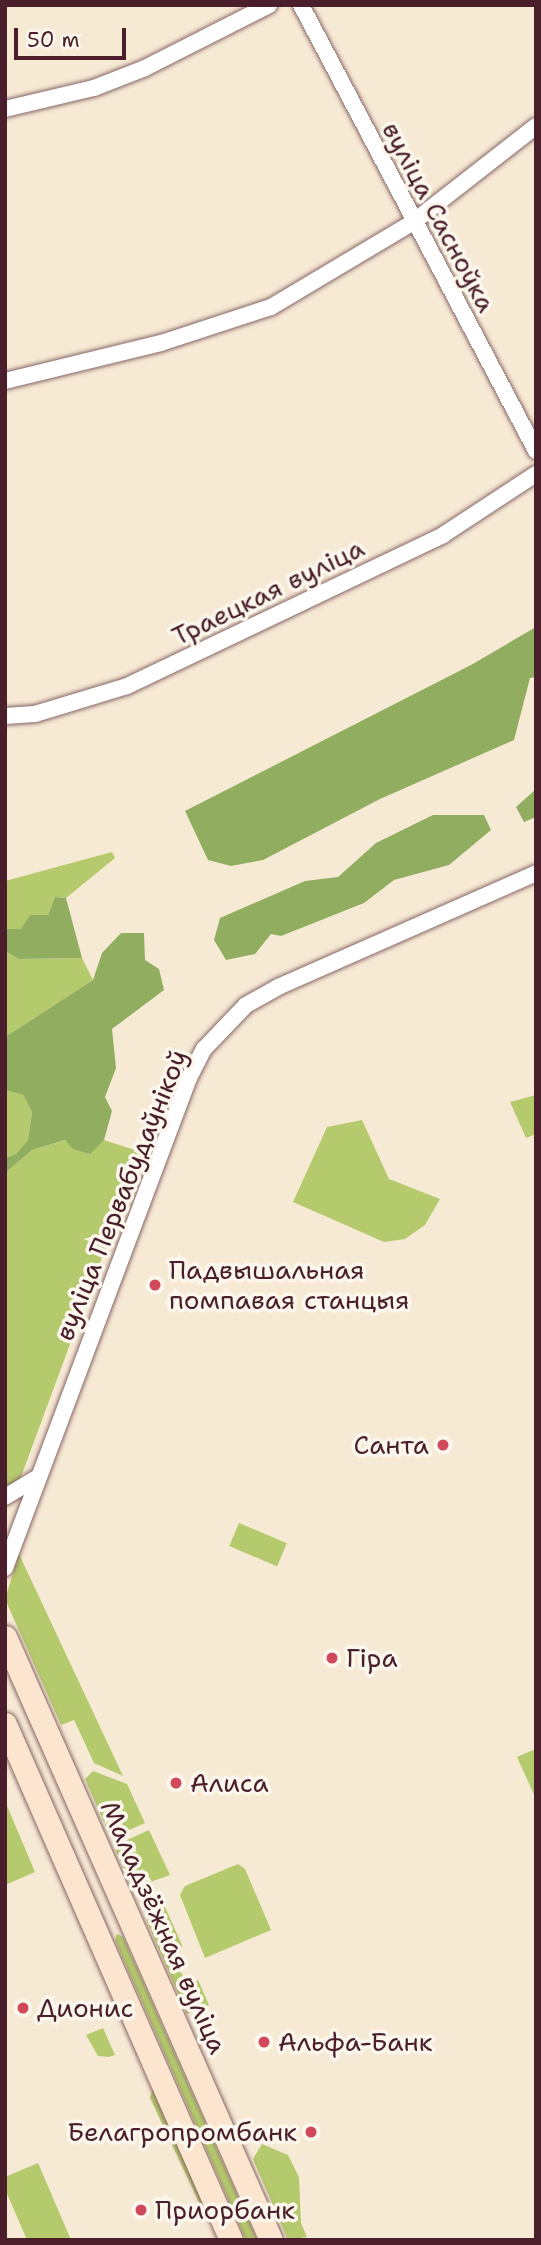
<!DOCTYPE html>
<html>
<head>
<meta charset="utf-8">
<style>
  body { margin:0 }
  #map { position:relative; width:541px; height:2245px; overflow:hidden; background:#f7ead5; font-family:"Shantell Sans",sans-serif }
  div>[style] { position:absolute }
  .green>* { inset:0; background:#b5c96d; transform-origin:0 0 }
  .forest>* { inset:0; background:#90ad60 }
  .roads { filter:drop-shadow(0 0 2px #876666) drop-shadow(0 0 2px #876666) }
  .minor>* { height:16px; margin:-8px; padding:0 8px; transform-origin:8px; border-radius:8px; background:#fff }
  .secondary>* { height:23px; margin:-11.5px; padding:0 11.5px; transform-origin:11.5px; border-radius:11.5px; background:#fce5cf }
  .dots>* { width:19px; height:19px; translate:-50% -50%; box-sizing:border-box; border:4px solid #fbf7ec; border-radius:50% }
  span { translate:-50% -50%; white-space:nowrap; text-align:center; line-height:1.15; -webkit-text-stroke:7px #fbf7ec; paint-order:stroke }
  .street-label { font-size:26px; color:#4a1f2b }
  .poi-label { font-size:26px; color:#4a1f2b }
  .left { translate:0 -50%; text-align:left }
  .right { translate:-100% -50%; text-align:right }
  .frame { position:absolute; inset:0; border:7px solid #4a1f2b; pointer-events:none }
  .scale { position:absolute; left:14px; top:28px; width:112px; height:32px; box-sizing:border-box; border:4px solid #4a1f2b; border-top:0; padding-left:9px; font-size:21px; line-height:24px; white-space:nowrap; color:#4a1f2b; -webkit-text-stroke:5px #fbf7ec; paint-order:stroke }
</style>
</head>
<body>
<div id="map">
  <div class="green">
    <div style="clip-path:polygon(112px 852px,115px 858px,66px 898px,55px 897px,48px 915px,30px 916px,21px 929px,5px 929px,5px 881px)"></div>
    <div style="clip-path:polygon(5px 951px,19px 959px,82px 958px,93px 980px,5px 1037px)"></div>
    <div style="clip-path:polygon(5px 1090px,23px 1095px,32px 1112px,28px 1140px,16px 1154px,5px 1158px)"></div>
    <div style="clip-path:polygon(536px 1095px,536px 1134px,526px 1138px,510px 1102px)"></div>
    <div style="clip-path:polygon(362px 1120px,389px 1179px,440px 1199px,425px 1225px,405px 1239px,384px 1242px,293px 1202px,327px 1127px)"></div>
    <div style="clip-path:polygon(66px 1140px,89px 1154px,104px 1140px,141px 1152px,18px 1485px,5px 1491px,5px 1173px,32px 1150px)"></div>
    <div style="left:239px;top:1523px;width:52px;height:25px;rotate:23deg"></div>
    <div style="clip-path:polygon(19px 1554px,123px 1776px,94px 1763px,74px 1720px,61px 1725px,5px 1599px)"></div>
    <div style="clip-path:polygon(533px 1750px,536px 1752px,536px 1799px,517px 1757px)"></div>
    <div style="clip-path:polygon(93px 1771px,127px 1784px,145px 1823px,111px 1838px,85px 1779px)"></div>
    <div style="clip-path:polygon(5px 1801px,35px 1872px,5px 1885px)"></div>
    <div style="clip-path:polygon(149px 1830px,170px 1875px,145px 1884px,127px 1875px,114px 1846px)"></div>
    <div style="clip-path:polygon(238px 1864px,245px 1869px,271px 1930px,205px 1958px,180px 1895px,185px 1886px)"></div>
    <div style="clip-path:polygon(153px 1904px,165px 1907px,182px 1945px,180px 1953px,168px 1959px,174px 1972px,180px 1970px,187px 1985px,198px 1980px,209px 2005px,187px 2014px,147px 1922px)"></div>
    <div style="clip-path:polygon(117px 1934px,123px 1937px,257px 2240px,246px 2240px,115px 1940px)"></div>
    <div style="clip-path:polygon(103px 2028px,115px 2055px,109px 2057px,98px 2056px,86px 2035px)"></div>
    <div style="clip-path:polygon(153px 2088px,209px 2214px,204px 2213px,150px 2098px)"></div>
    <div style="clip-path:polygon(262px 2144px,288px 2155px,299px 2177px,301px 2223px,307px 2237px,288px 2240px,253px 2159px)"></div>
    <div style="clip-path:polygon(38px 2163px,71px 2240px,27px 2240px,5px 2189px,5px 2177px)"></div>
  </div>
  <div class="forest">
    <div style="clip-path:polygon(536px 627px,536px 677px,530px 678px,514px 740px,380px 799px,263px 860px,231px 866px,208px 860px,185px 811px,471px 665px)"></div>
    <div style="clip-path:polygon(536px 789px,536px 817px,524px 822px,516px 807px)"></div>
    <div style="clip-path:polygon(433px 815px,484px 815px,491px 830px,449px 865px,394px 880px,364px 903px,281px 936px,271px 934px,255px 954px,226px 960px,214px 940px,220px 918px,305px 881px,338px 877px,376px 843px)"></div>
    <div style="clip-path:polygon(55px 897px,66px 898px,82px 958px,19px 959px,5px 951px,5px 929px,21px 929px,30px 915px,48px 915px)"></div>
    <div style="clip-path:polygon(121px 933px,144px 933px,145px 960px,159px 969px,164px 990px,112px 1029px,116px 1068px,105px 1097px,112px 1111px,104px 1140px,90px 1154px,73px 1149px,65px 1140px,32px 1150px,5px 1173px,5px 1158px,16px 1154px,28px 1140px,32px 1112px,23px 1095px,5px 1090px,5px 1037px,93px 980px,102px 953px)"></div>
  </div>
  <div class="roads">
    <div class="minor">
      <div style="left:301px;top:5px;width:504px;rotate:62.21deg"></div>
      <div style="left:5px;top:109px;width:91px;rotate:-13.3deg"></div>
      <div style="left:94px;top:88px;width:55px;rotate:-21.4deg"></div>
      <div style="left:145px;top:68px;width:139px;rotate:-26.9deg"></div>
      <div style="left:5px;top:381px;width:161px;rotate:-13.7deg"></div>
      <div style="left:161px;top:343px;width:116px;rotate:-18.1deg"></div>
      <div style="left:271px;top:307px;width:164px;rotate:-30.8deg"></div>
      <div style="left:412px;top:223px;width:157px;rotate:-38deg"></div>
      <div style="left:5px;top:716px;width:30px;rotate:-4deg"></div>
      <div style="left:35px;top:714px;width:96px;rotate:-16.9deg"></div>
      <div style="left:127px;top:686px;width:350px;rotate:-25.5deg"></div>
      <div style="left:443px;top:535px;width:111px;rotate:-33.3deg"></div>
      <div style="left:5px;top:1497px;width:39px;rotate:-31deg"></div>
      <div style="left:5px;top:1568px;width:523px;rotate:-69.42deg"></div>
      <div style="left:189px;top:1078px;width:33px;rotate:-63deg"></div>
      <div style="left:204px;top:1049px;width:61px;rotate:-46.3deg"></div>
      <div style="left:246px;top:1005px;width:37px;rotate:-29deg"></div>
      <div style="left:278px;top:987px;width:282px;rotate:-23.8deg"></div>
    </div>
    <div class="secondary">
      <div style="left:5px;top:1637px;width:659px;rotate:66.2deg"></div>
      <div style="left:5px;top:1724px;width:563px;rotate:66.35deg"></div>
    </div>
  </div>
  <div class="dots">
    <div style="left:155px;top:1285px;background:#d1495b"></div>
    <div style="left:443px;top:1445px;background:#d1495b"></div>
    <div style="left:332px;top:1658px;background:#d1495b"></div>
    <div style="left:176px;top:1783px;background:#d1495b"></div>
    <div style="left:23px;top:2008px;background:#d1495b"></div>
    <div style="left:264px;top:2042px;background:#d1495b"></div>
    <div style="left:311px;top:2132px;background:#d1495b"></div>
    <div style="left:141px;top:2210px;background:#d1495b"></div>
  </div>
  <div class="street-label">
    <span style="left:439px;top:217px;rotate:62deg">вуліца Сасноўка</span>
    <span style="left:268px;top:592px;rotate:-26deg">Траецкая вуліца</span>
    <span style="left:121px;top:1195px;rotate:-68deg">вуліца Первабудаўнікоў</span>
    <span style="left:164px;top:1927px;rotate:66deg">Маладзёжная вуліца</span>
  </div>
  <div class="poi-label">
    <span class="left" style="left:169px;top:1285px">Падвышальная<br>помпавая станцыя</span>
    <span class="right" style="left:429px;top:1445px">Санта</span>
    <span class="left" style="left:346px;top:1658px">Гіра</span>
    <span class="left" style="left:190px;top:1783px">Алиса</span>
    <span class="left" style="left:37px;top:2008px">Дионис</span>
    <span class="left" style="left:278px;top:2042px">Альфа-Банк</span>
    <span class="right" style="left:297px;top:2132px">Белагропромбанк</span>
    <span class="left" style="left:155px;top:2210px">Приорбанк</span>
  </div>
  <div class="frame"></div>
  <div class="scale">50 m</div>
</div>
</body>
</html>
